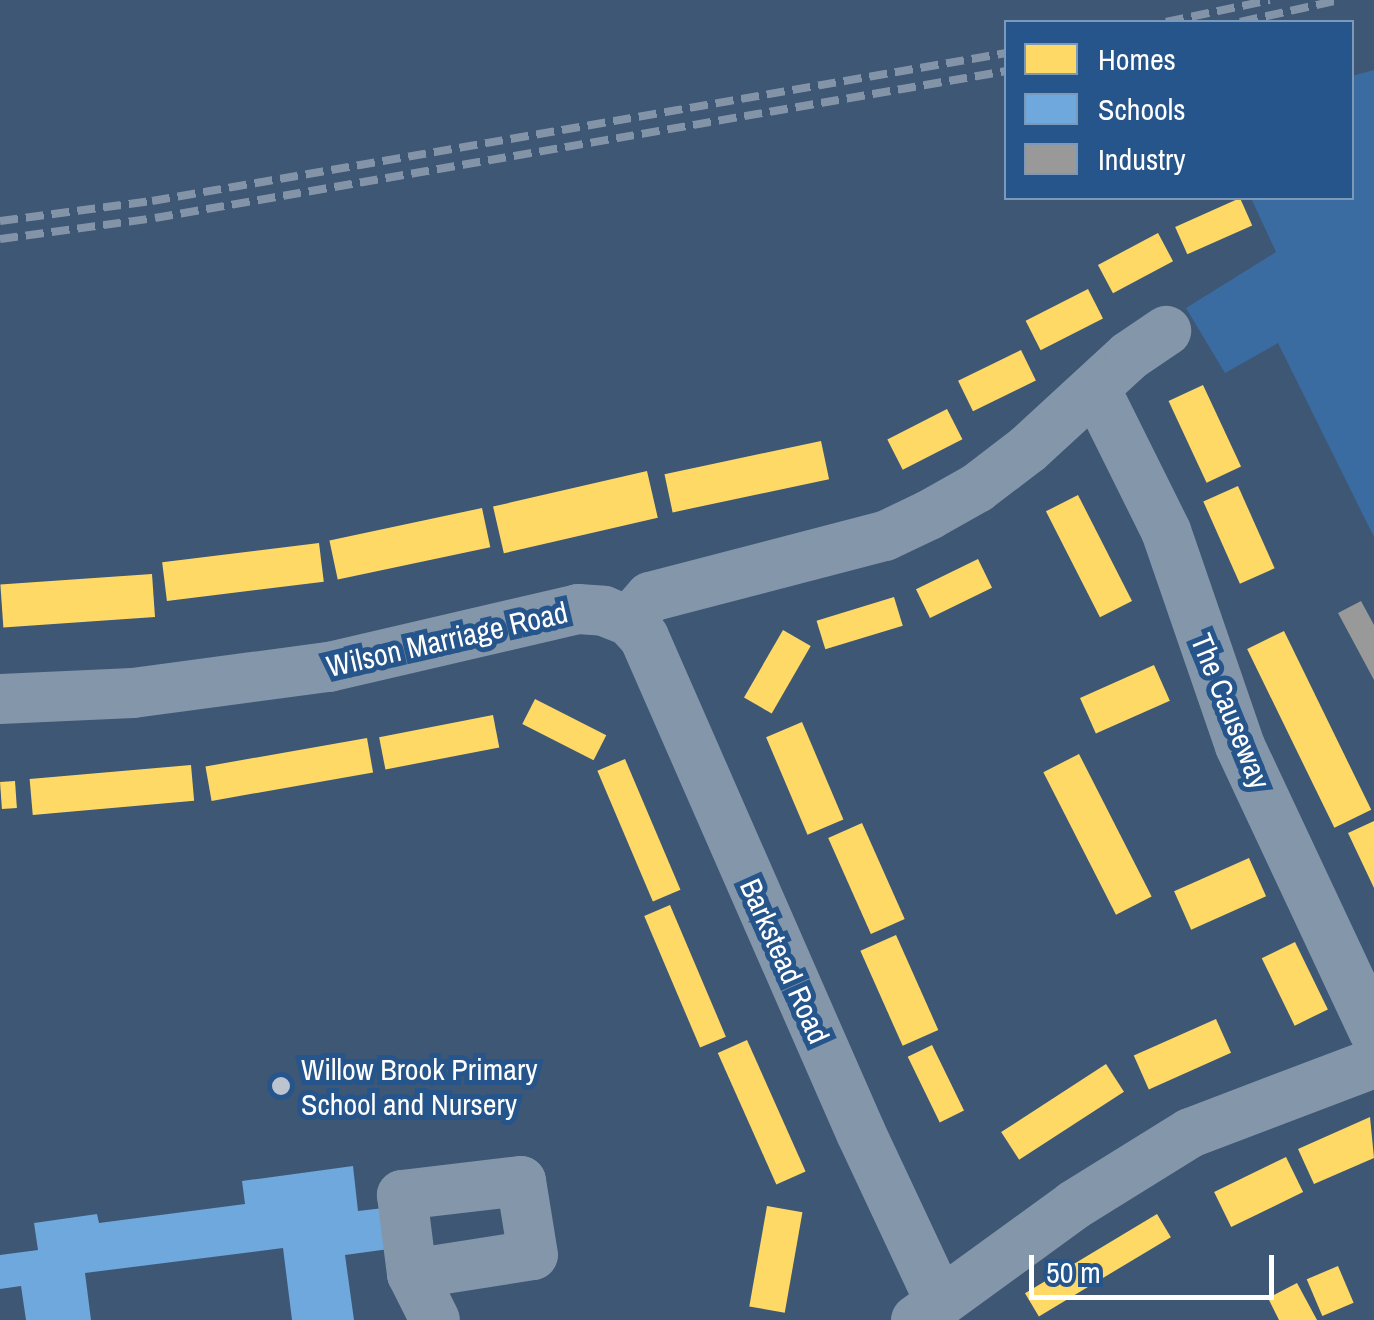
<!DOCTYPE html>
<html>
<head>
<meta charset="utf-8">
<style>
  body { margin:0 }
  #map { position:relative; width:1374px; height:1320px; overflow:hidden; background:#3d5775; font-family:"Archivo Narrow",sans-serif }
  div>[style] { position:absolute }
  .green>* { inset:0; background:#3b6ca1 }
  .homes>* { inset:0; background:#ffd966; transform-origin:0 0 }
  .schools>* { inset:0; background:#6fa8dc }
  .industry>* { inset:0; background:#999 }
  .minor>* { height:50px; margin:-25px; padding:0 25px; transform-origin:25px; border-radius:25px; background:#8496a9 }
  .rail>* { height:8px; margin-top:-4px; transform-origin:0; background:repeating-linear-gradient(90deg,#8494a8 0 18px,transparent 0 26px) }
  .dots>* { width:28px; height:28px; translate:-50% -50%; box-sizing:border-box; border:5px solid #26558c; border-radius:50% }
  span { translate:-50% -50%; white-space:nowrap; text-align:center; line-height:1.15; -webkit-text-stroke:10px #26558c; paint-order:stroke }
  .street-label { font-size:30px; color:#fff }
  .poi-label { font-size:30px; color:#fff }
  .left { translate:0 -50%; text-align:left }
  .legend { position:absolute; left:1004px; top:20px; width:350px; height:180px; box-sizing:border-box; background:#26558c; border:2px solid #7d99ba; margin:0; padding:12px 18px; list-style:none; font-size:30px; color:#fff }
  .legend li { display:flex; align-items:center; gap:20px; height:50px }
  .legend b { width:50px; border:2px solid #7d99ba }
  .scale { position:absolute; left:1029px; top:1255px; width:245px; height:45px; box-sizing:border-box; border:5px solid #fff; border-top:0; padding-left:12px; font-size:30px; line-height:35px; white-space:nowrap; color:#fff; -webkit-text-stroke:8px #26558c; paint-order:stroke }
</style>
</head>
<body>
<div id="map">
  <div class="green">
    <div style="clip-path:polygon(1374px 70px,1374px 537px,1278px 343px,1225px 373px,1186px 308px,1276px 252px,1251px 198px,1352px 198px,1352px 76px)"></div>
  </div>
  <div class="homes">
    <div style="left:1240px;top:198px;width:30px;height:71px;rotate:66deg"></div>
    <div style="left:1158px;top:233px;width:32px;height:68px;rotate:62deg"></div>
    <div style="left:1088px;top:289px;width:33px;height:70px;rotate:63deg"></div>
    <div style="left:1021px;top:350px;width:34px;height:70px;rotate:64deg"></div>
    <div style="left:1203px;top:385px;width:90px;height:38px;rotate:65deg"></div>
    <div style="left:947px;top:409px;width:34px;height:67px;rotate:63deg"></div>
    <div style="left:821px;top:441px;width:39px;height:160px;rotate:78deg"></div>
    <div style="left:647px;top:471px;width:48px;height:158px;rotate:77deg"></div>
    <div style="left:1238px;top:486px;width:90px;height:38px;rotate:66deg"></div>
    <div style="left:1078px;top:495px;width:119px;height:36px;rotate:63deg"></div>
    <div style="left:482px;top:508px;width:40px;height:156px;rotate:78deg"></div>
    <div style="left:319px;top:543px;width:39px;height:158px;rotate:83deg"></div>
    <div style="left:978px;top:559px;width:32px;height:69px;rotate:64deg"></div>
    <div style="left:152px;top:574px;width:43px;height:152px;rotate:86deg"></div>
    <div style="left:894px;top:597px;width:30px;height:81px;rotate:73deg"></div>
    <div style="left:783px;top:630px;width:32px;height:78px;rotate:30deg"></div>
    <div style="left:1284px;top:631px;width:199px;height:41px;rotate:64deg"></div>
    <div style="left:1154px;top:665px;width:39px;height:81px;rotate:66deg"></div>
    <div style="left:535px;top:699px;width:80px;height:28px;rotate:27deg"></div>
    <div style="left:493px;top:715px;width:33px;height:116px;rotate:79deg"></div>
    <div style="left:802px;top:722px;width:106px;height:39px;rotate:67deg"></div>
    <div style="left:367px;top:738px;width:35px;height:164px;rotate:80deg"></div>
    <div style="left:1079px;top:754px;width:160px;height:40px;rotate:63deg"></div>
    <div style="left:625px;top:759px;width:142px;height:30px;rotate:67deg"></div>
    <div style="left:191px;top:765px;width:36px;height:162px;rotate:85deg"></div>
    <div style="left:15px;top:781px;width:27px;height:15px;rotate:86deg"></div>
    <div style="clip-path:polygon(1374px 821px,1374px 888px,1348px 833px)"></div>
    <div style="left:862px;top:823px;width:105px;height:37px;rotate:66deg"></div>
    <div style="left:1249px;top:858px;width:42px;height:82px;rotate:66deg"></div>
    <div style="left:670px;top:905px;width:143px;height:28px;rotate:67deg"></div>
    <div style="left:896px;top:935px;width:104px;height:39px;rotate:66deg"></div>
    <div style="left:1295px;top:942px;width:75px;height:37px;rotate:64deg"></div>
    <div style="left:1216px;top:1019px;width:37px;height:90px;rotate:66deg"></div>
    <div style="left:747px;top:1040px;width:144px;height:32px;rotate:66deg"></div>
    <div style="left:932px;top:1045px;width:73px;height:27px;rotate:64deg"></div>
    <div style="left:1106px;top:1064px;width:33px;height:125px;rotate:57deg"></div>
    <div style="clip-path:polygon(1370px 1117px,1374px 1158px,1314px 1184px,1298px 1149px)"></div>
    <div style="left:1286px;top:1157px;width:39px;height:80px;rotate:64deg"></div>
    <div style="left:767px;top:1206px;width:36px;height:102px;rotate:10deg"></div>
    <div style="left:1157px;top:1214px;width:27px;height:154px;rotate:59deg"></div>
    <div style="left:1338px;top:1266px;width:40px;height:34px;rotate:67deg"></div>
    <div style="clip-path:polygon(1297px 1283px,1317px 1320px,1279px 1320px,1268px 1298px)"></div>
  </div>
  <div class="schools">
    <div style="clip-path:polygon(353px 1166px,358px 1211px,384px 1208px,389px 1249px,345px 1255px,354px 1320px,292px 1320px,283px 1248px,85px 1273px,91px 1320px,26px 1320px,21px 1286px,0 1289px,0 1255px,38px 1250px,34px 1223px,97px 1214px,99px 1223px,245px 1204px,242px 1181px)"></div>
  </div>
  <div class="industry">
    <div style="clip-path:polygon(1361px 601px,1374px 625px,1374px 680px,1338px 613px)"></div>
  </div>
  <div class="minor">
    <div style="left:1095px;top:388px;width:160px;rotate:63.6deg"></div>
    <div style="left:1166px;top:531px;width:227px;rotate:71deg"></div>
    <div style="left:1240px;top:746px;width:316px;rotate:64.9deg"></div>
    <div style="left:629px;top:621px;width:22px;rotate:47deg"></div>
    <div style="left:644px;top:637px;width:541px;rotate:66.37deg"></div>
    <div style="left:861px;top:1133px;width:187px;rotate:64.9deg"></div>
    <div style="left:0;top:699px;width:133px;rotate:-2.6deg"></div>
    <div style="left:133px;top:693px;width:198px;rotate:-7.6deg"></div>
    <div style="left:329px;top:667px;width:256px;rotate:-13.1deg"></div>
    <div style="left:578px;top:609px;width:26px;rotate:4deg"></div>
    <div style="left:604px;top:611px;width:27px;rotate:22deg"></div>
    <div style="left:629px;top:621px;width:32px;rotate:-49deg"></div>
    <div style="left:650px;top:597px;width:243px;rotate:-14.6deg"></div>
    <div style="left:885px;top:536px;width:49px;rotate:-25.5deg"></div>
    <div style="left:929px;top:515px;width:55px;rotate:-29.4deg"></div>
    <div style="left:977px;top:488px;width:64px;rotate:-37.4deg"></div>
    <div style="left:1028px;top:449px;width:137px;rotate:-42.6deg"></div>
    <div style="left:1129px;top:356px;width:45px;rotate:-34deg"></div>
    <div style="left:412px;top:1274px;width:122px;rotate:-8.9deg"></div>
    <div style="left:533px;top:1255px;width:75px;rotate:-99.2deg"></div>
    <div style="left:521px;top:1181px;width:120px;rotate:173.3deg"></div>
    <div style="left:402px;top:1195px;width:80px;rotate:82.8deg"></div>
    <div style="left:412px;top:1274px;width:51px;rotate:63.4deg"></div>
    <div style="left:916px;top:1320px;width:195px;rotate:-36deg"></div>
    <div style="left:1074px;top:1205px;width:137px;rotate:-31.8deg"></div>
    <div style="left:1190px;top:1133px;width:197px;rotate:-20.8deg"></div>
  </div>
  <div class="rail">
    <div style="left:1166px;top:22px;width:106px;rotate:-11.9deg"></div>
    <div style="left:1240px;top:22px;width:101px;rotate:-12.5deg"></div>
    <div style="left:0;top:221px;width:153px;rotate:-7.5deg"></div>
    <div style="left:152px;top:201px;width:867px;rotate:-9.83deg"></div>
    <div style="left:0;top:239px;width:156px;rotate:-7.7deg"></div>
    <div style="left:155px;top:218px;width:864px;rotate:-9.8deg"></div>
  </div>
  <div class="dots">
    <div style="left:281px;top:1086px;background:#bbc4cf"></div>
  </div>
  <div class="street-label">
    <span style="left:447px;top:639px;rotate:-13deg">Wilson Marriage Road</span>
    <span style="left:1231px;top:711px;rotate:68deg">The Causeway</span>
    <span style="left:785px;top:961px;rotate:66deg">Barkstead Road</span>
  </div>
  <div class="poi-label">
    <span class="left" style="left:301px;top:1086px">Willow Brook Primary<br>School and Nursery</span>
  </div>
  <ul class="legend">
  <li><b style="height:28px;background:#ffd966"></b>Homes</li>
  <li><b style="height:28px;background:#6fa8dc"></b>Schools</li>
  <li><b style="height:28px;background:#999"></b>Industry</li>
  </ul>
  <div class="scale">50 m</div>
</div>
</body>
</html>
